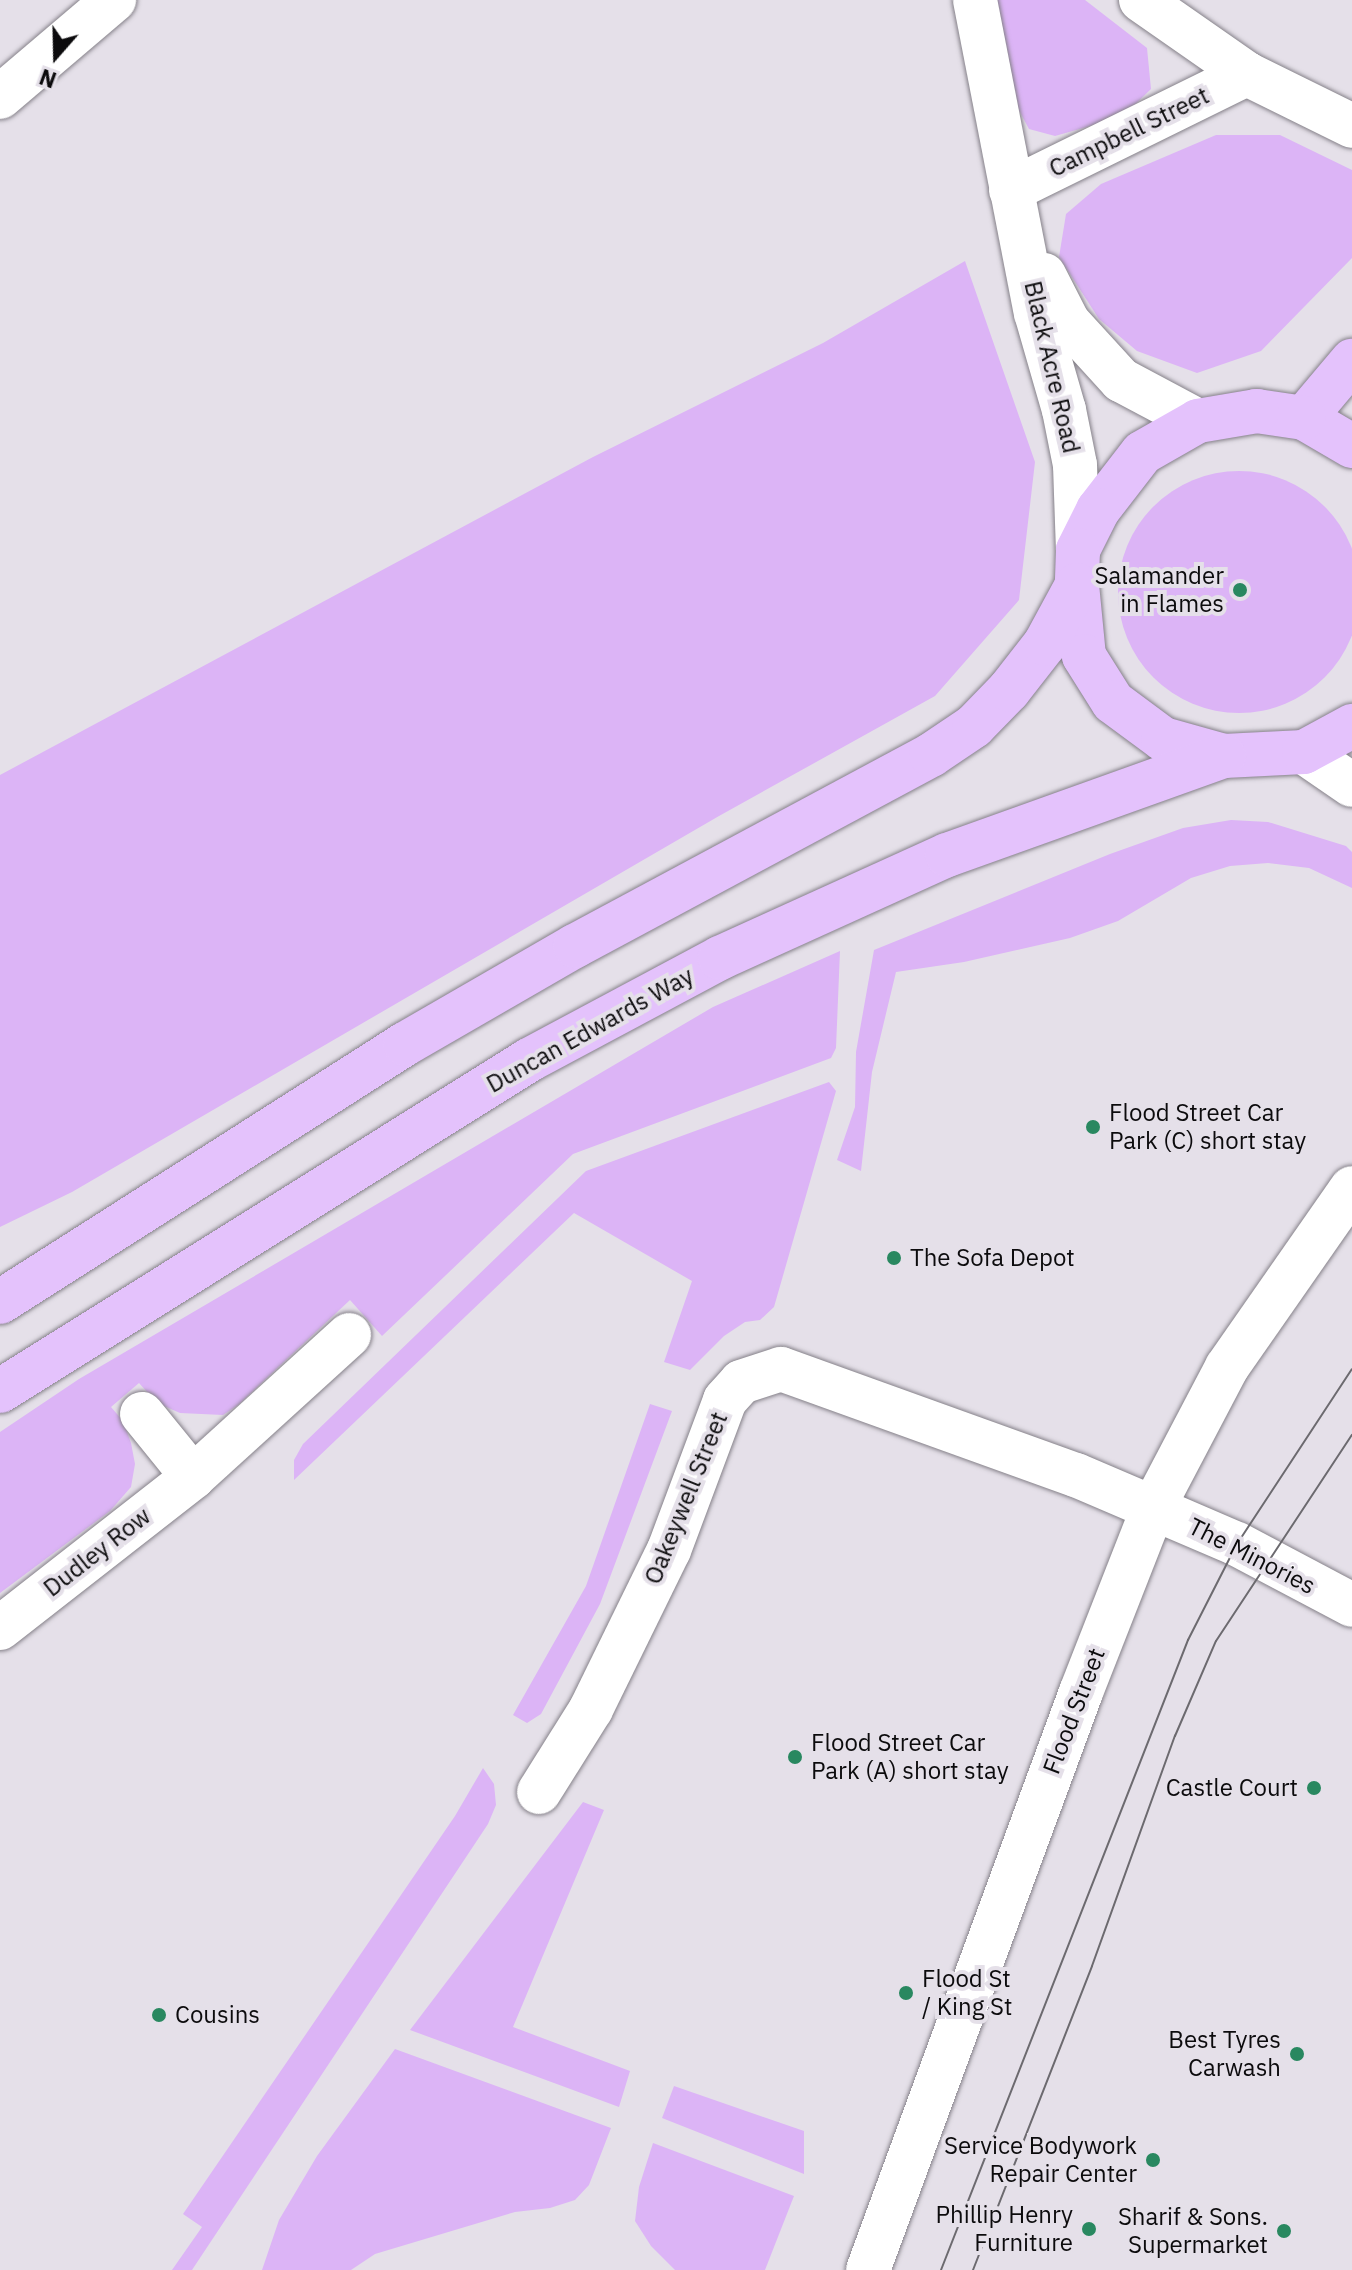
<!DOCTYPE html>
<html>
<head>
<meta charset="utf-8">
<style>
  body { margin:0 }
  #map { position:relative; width:1352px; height:2270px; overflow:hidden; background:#e5e0e9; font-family:"IBM Plex Sans",sans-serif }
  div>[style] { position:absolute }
  .green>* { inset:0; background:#dcb4f6 }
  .round { border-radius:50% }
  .roads { filter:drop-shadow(0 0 2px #858189) drop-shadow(0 0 2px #858189) }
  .minor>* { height:44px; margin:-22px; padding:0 22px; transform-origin:22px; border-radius:22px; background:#fff }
  .tertiary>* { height:44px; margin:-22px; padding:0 22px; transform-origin:22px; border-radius:22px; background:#fff }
  .trunk>* { height:44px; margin:-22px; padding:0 22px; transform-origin:22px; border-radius:22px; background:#e4c2fc }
  .tram>* { height:2px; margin:-1px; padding:0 1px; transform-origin:1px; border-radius:1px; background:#6c6a6f }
  .dots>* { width:22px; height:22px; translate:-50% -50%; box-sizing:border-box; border:4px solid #e5e0e9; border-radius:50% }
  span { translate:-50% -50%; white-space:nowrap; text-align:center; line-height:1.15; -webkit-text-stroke:8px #e5e0e9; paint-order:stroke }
  .street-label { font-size:24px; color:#0c0b0d }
  .poi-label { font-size:24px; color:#0c0b0d }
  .right { translate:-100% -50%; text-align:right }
  .left { translate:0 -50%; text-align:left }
  .north { position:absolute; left:16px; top:16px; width:80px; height:80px; -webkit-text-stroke:6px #e5e0e9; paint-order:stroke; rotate:200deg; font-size:22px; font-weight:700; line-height:32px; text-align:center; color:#0c0b0d }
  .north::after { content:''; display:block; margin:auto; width:28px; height:36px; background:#0c0b0d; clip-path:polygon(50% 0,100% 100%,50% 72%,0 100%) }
</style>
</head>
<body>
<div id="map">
  <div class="green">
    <div style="clip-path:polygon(992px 0,1085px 0,1147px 48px,1151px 89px,1122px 117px,1055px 136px,1029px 129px,1015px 103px)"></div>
    <div style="clip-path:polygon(1216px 135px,1280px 135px,1352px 170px,1352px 258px,1261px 351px,1197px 373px,1137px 351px,1099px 319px,1059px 257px,1066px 214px,1101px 184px)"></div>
    <div style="clip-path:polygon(965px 261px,1035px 462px,1019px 600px,935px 696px,719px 816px,72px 1192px,0 1227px,0 775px,593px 457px,823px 343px)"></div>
    <div class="round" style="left:1118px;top:471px;width:242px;height:242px"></div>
    <div style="clip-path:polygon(1231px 820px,1268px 822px,1346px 846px,1352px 852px,1352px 888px,1309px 868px,1268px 863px,1230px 866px,1191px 878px,1118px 921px,1070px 938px,964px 962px,896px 972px,872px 1072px,861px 1171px,837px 1160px,855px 1107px,856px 1052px,874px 950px,1110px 854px,1183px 828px)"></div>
    <div style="clip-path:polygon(840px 951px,836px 1048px,831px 1058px,573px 1154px,382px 1336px,350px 1300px,238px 1405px,223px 1415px,180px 1413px,157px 1403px,139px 1383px,111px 1407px,123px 1421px,131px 1443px,135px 1464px,131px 1487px,110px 1511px,0 1593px,0 1432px,79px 1379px,713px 1007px)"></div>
    <div style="clip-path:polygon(829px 1082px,836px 1091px,774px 1307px,760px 1320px,745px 1322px,724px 1336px,690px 1370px,664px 1362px,692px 1281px,574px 1213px,294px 1480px,294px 1460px,303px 1444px,586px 1171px)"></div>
    <div style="clip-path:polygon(650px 1404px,672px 1411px,600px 1604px,541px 1714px,527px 1723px,513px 1715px,586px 1586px)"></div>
    <div style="clip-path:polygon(483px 1768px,494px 1784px,496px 1805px,488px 1824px,192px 2270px,172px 2270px,202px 2227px,183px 2214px,455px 1816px)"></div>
    <div style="clip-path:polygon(583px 1802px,604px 1810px,513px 2027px,630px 2071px,619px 2107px,410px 2030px)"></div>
    <div style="clip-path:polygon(395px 2049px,611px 2128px,589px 2185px,575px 2200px,550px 2208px,515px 2212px,375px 2254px,351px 2270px,262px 2270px,279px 2220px,317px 2156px)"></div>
    <div style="clip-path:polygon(674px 2086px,804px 2131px,804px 2174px,662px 2118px)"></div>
    <div style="clip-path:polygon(653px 2143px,794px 2196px,765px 2270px,675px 2270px,651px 2246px,635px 2221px,639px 2187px)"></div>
  </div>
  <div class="roads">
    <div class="minor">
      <div style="left:1141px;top:0;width:129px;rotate:34.9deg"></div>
      <div style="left:1247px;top:74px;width:117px;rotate:26.3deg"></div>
      <div style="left:0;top:97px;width:150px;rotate:-40.4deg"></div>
      <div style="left:1011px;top:190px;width:263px;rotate:-26.2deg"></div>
      <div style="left:142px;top:1414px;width:81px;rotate:51deg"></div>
      <div style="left:0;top:1628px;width:245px;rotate:-38deg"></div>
      <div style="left:193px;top:1477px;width:211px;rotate:-42.3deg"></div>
      <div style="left:539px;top:1792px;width:98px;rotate:-57.9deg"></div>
      <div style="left:591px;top:1709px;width:177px;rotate:-63.9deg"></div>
      <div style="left:669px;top:1550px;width:160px;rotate:-69.5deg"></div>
      <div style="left:725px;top:1400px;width:24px;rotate:-48deg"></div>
      <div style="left:741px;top:1382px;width:42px;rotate:-18deg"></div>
      <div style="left:781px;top:1369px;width:313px;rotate:19.8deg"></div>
      <div style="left:1076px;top:1475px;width:84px;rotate:23.2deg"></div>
    </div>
    <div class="tertiary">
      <div style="left:975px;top:0;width:319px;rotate:79deg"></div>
      <div style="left:1036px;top:313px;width:101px;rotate:73.9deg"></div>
      <div style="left:1064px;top:410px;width:56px;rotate:78.7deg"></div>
      <div style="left:1075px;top:465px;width:85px;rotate:88deg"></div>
      <div style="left:1044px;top:275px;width:53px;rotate:62.9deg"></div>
      <div style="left:1068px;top:322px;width:79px;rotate:47.6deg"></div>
      <div style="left:1121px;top:380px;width:87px;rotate:28deg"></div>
      <div style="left:1304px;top:752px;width:58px;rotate:34.5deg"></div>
      <div style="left:1153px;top:1508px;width:91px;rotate:23.2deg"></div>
      <div style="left:1237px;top:1544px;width:130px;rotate:27.9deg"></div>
      <div style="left:868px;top:2270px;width:616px;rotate:-69.77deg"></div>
      <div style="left:1081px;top:1692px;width:198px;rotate:-68.6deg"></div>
      <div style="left:1153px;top:1508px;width:159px;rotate:-62.3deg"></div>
      <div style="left:1227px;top:1367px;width:218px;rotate:-55.1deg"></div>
    </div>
    <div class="trunk">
      <div style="left:1304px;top:418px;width:75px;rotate:-49.9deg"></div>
      <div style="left:1352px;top:446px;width:56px;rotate:-149.7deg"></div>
      <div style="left:1304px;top:418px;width:48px;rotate:-171.5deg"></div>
      <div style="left:1257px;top:411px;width:60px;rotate:170.4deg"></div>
      <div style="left:1198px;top:421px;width:64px;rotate:150.3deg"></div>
      <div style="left:1142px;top:453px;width:72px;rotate:127.7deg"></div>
      <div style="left:1098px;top:510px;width:45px;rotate:116.6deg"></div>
      <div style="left:1078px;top:550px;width:35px;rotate:92deg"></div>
      <div style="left:1077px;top:585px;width:71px;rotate:84.4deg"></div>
      <div style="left:1084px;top:656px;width:54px;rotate:57.8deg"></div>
      <div style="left:1113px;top:702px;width:62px;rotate:36.5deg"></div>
      <div style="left:1163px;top:739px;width:63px;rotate:15.6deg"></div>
      <div style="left:1224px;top:756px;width:80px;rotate:-2.9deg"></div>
      <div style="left:1304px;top:752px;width:55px;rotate:-28.4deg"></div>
      <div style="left:0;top:1302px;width:480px;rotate:-32.5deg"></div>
      <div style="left:405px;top:1044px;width:196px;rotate:-30deg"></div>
      <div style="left:575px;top:946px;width:404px;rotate:-28.2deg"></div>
      <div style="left:931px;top:755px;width:52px;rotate:-34deg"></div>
      <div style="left:974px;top:726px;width:50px;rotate:-45.8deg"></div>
      <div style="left:1009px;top:690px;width:58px;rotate:-52deg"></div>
      <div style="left:1045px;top:644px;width:67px;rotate:-61.5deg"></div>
      <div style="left:0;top:1391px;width:624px;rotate:-32.03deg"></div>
      <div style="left:529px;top:1060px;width:217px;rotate:-28.1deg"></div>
      <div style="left:720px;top:958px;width:249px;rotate:-24.4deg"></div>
      <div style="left:947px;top:855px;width:294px;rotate:-19.7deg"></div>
    </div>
  </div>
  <div class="tram">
    <div style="left:941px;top:2270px;width:677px;rotate:-68.59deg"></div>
    <div style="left:1188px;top:1640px;width:108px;rotate:-63deg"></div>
    <div style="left:1237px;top:1544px;width:209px;rotate:-56.7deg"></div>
    <div style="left:973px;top:2270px;width:326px;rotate:-68.6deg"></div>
    <div style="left:1092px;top:1966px;width:245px;rotate:-70.2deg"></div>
    <div style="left:1175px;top:1736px;width:103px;rotate:-66.7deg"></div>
    <div style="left:1216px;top:1641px;width:247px;rotate:-56.6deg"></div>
  </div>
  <div class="dots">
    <div style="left:1240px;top:590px;background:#298860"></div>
    <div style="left:1093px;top:1127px;background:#298860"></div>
    <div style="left:894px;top:1258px;background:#298860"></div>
    <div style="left:795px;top:1757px;background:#298860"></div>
    <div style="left:1314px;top:1788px;background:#298860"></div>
    <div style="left:906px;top:1993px;background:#298860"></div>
    <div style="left:159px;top:2015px;background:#298860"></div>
    <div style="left:1297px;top:2054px;background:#298860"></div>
    <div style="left:1153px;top:2160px;background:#298860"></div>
    <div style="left:1089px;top:2229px;background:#298860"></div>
    <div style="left:1284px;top:2231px;background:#298860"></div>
  </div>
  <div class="street-label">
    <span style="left:1129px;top:132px;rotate:-26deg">Campbell Street</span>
    <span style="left:1052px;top:367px;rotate:77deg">Black Acre Road</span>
    <span style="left:590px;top:1030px;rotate:-29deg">Duncan Edwards Way</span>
    <span style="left:686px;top:1498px;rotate:-68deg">Oakeywell Street</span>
    <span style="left:97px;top:1552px;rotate:-38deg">Dudley Row</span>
    <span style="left:1252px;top:1556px;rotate:27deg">The Minories</span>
    <span style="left:1074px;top:1711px;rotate:-69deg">Flood Street</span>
  </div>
  <div class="poi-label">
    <span class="right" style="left:1224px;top:590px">Salamander<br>in Flames</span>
    <span class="left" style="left:1109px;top:1127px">Flood Street Car<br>Park (C) short stay</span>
    <span class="left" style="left:910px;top:1258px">The Sofa Depot</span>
    <span class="left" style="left:811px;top:1757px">Flood Street Car<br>Park (A) short stay</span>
    <span class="right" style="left:1298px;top:1788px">Castle Court</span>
    <span class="left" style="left:922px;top:1993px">Flood St<br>/ King St</span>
    <span class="left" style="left:175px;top:2015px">Cousins</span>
    <span class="right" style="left:1281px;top:2054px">Best Tyres<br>Carwash</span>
    <span class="right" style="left:1137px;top:2160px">Service Bodywork<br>Repair Center</span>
    <span class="right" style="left:1073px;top:2229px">Phillip Henry<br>Furniture</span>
    <span class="right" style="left:1268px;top:2231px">Sharif &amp; Sons.<br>Supermarket</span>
  </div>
  <div class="north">N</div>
</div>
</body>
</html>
